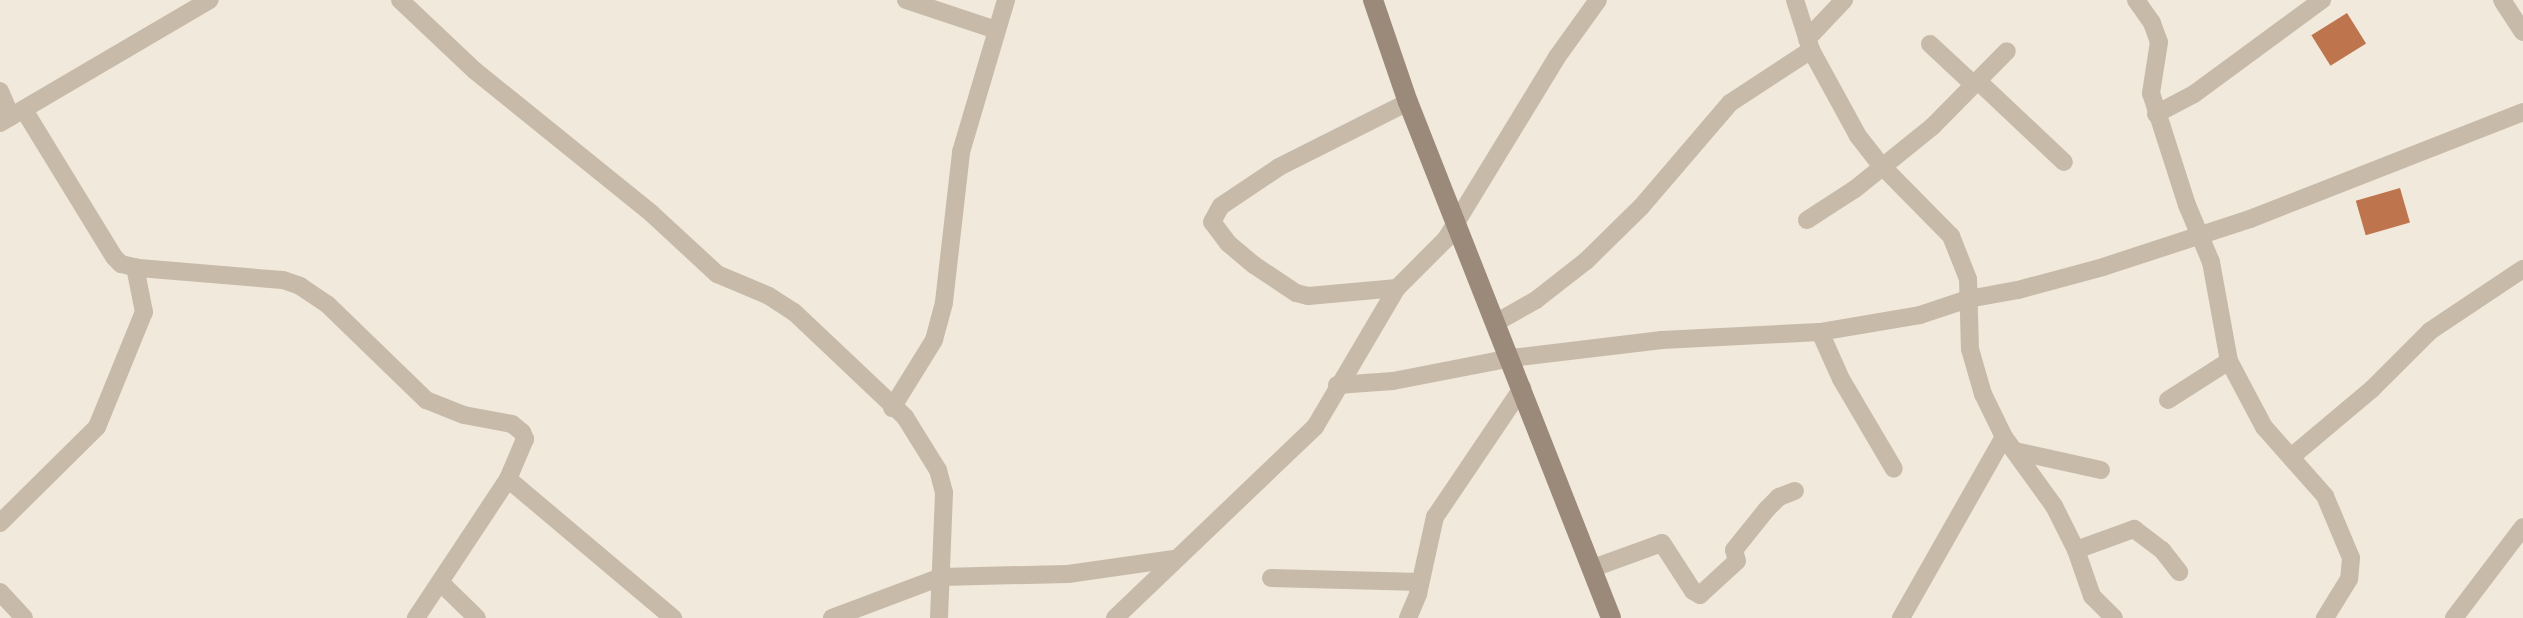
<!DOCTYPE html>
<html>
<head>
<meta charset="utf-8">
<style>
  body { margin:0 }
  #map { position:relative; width:2523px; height:618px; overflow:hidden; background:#f0e9dc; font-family:Overpass,sans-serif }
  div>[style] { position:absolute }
  .building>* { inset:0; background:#be744d; transform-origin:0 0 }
  .street>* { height:18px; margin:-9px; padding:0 9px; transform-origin:9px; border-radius:9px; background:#c8baa9 }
  .secondary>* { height:20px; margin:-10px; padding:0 10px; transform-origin:10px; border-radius:10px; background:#9b8a7a }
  span { translate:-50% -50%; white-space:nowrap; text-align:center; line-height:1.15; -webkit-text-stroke:6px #f8f3e8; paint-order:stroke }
</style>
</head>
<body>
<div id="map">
  <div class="building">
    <div style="left:2347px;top:13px;width:36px;height:42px;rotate:58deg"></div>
    <div style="left:2400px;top:188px;width:36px;height:46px;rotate:74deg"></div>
  </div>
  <div class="street">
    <div style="left:400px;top:0;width:102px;rotate:43.4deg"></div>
    <div style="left:474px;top:70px;width:228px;rotate:38.9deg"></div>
    <div style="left:651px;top:213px;width:90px;rotate:42.7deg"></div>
    <div style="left:717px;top:274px;width:56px;rotate:22.9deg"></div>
    <div style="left:769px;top:296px;width:30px;rotate:33deg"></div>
    <div style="left:794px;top:312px;width:153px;rotate:43.4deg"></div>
    <div style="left:905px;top:417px;width:62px;rotate:58.1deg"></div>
    <div style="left:938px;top:470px;width:24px;rotate:75deg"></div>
    <div style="left:944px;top:493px;width:125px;rotate:92.3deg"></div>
    <div style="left:906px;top:0;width:95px;rotate:18.4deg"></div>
    <div style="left:1795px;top:0;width:52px;rotate:72.3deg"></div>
    <div style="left:1811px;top:50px;width:98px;rotate:61.3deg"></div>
    <div style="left:1858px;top:136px;width:37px;rotate:52deg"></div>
    <div style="left:1881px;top:165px;width:100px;rotate:45.4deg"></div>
    <div style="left:1951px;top:236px;width:46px;rotate:68.4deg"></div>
    <div style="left:1968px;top:279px;width:70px;rotate:88.4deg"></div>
    <div style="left:1970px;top:349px;width:47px;rotate:73.9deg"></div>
    <div style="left:1983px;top:394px;width:48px;rotate:64deg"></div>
    <div style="left:2004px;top:437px;width:85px;rotate:54.1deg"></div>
    <div style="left:2054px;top:506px;width:49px;rotate:63.4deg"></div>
    <div style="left:2076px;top:550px;width:49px;rotate:70.8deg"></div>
    <div style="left:2092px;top:596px;width:31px;rotate:45deg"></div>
    <div style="left:2136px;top:0;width:28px;rotate:55deg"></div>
    <div style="left:2152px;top:23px;width:20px;rotate:70deg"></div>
    <div style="left:2159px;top:42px;width:52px;rotate:98.9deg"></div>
    <div style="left:2151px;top:93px;width:118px;rotate:72.2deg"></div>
    <div style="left:2187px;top:205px;width:62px;rotate:67.2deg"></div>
    <div style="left:2211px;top:262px;width:101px;rotate:79.7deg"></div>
    <div style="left:2229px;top:361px;width:75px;rotate:62.1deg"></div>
    <div style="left:2264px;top:427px;width:92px;rotate:48.5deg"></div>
    <div style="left:2325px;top:496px;width:67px;rotate:67.2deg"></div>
    <div style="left:2351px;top:558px;width:21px;rotate:95deg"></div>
    <div style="left:2349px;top:579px;width:46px;rotate:121.6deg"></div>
    <div style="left:2502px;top:0;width:38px;rotate:57deg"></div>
    <div style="left:1807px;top:39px;width:54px;rotate:-46.5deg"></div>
    <div style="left:1930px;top:44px;width:60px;rotate:43deg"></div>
    <div style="left:1978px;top:81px;width:118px;rotate:43.3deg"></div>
    <div style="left:0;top:91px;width:28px;rotate:67deg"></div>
    <div style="left:24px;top:110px;width:172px;rotate:58.5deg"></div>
    <div style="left:114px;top:257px;width:10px;rotate:45deg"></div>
    <div style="left:121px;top:264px;width:18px;rotate:13deg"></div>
    <div style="left:139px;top:268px;width:144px;rotate:4.8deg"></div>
    <div style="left:283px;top:280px;width:18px;rotate:19deg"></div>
    <div style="left:300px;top:286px;width:32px;rotate:34deg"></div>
    <div style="left:327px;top:304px;width:138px;rotate:44.1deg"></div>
    <div style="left:426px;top:400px;width:41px;rotate:21.5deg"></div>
    <div style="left:464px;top:415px;width:49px;rotate:10.6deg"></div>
    <div style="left:512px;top:424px;width:13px;rotate:39deg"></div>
    <div style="left:522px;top:432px;width:8px;rotate:67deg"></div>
    <div style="left:525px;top:439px;width:43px;rotate:113deg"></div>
    <div style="left:508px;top:479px;width:167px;rotate:123.5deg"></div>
    <div style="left:2156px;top:114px;width:43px;rotate:-27.8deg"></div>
    <div style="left:2194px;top:94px;width:159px;rotate:-36.3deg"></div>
    <div style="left:0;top:123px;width:243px;rotate:-30.4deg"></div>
    <div style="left:1807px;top:220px;width:57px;rotate:-32.9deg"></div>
    <div style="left:1855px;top:189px;width:100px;rotate:-38.9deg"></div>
    <div style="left:1933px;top:126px;width:105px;rotate:-45.4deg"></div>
    <div style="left:1397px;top:288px;width:89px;rotate:174.9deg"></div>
    <div style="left:1308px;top:296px;width:12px;rotate:-166deg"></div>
    <div style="left:1296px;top:293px;width:50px;rotate:-146.3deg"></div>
    <div style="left:1254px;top:265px;width:34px;rotate:-140deg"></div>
    <div style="left:1228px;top:243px;width:26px;rotate:-127deg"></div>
    <div style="left:1212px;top:222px;width:18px;rotate:-61deg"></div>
    <div style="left:1221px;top:206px;width:70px;rotate:-33.9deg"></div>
    <div style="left:1279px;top:167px;width:144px;rotate:-26.7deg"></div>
    <div style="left:1497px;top:322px;width:45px;rotate:-29.4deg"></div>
    <div style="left:1536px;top:300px;width:63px;rotate:-38deg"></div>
    <div style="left:1586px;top:261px;width:77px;rotate:-44.5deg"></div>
    <div style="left:1641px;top:207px;width:137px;rotate:-49.4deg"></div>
    <div style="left:1730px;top:103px;width:97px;rotate:-33.2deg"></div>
    <div style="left:1820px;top:332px;width:51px;rotate:65.9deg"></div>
    <div style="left:1841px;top:379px;width:104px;rotate:59.5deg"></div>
    <div style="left:1337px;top:385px;width:56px;rotate:-4.1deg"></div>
    <div style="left:1393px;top:381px;width:120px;rotate:-11deg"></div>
    <div style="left:1511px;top:358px;width:152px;rotate:-6.8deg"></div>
    <div style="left:1662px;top:340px;width:158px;rotate:-2.9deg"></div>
    <div style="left:1820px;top:332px;width:101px;rotate:-9.6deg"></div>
    <div style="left:1920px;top:315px;width:51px;rotate:-18.4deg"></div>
    <div style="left:1968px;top:299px;width:51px;rotate:-10.2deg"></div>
    <div style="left:2018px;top:290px;width:88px;rotate:-15.1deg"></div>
    <div style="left:2103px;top:267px;width:155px;rotate:-18.1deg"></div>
    <div style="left:2250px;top:219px;width:293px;rotate:-21.4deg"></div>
    <div style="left:2168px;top:400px;width:72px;rotate:-32.6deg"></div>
    <div style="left:892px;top:408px;width:80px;rotate:-58.3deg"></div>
    <div style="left:934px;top:340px;width:39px;rotate:-75deg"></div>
    <div style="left:944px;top:302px;width:151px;rotate:-83.5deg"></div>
    <div style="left:961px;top:152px;width:159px;rotate:-73.5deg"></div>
    <div style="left:2015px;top:451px;width:88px;rotate:12.5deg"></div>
    <div style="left:2291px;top:457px;width:106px;rotate:-40deg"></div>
    <div style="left:2372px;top:389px;width:82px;rotate:-45deg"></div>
    <div style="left:2430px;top:331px;width:112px;rotate:-33.7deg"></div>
    <div style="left:508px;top:479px;width:216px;rotate:40.1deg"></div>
    <div style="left:0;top:523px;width:136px;rotate:-44.7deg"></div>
    <div style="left:97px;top:427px;width:124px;rotate:-67.8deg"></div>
    <div style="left:144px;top:312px;width:46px;rotate:-101.3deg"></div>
    <div style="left:2076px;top:550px;width:62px;rotate:-19.9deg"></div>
    <div style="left:2134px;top:529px;width:35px;rotate:37deg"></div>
    <div style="left:2162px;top:550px;width:28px;rotate:52deg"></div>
    <div style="left:1593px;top:568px;width:73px;rotate:-19.9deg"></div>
    <div style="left:1662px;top:543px;width:57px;rotate:57.1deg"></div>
    <div style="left:1693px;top:591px;width:8px;rotate:30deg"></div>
    <div style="left:1700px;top:595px;width:50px;rotate:-42.6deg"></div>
    <div style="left:1737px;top:561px;width:11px;rotate:-105deg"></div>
    <div style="left:1734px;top:550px;width:53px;rotate:-51.2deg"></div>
    <div style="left:1767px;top:509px;width:17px;rotate:-45deg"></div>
    <div style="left:1779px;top:497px;width:17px;rotate:-21deg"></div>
    <div style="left:1271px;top:578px;width:149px;rotate:1.5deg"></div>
    <div style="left:441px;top:583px;width:50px;rotate:44.2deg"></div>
    <div style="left:0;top:592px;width:35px;rotate:47deg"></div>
    <div style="left:832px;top:618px;width:116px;rotate:-20.6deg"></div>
    <div style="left:941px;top:577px;width:127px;rotate:-1.4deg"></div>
    <div style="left:1068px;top:574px;width:107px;rotate:-8.1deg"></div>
    <div style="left:1115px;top:618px;width:277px;rotate:-43.7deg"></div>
    <div style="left:1315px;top:427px;width:161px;rotate:-59.5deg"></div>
    <div style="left:1397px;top:288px;width:69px;rotate:-45deg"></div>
    <div style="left:1446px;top:239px;width:213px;rotate:-58.6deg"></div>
    <div style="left:1557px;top:57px;width:70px;rotate:-54.3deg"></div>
    <div style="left:1408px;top:618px;width:26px;rotate:-67deg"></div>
    <div style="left:1418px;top:594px;width:79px;rotate:-77.6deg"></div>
    <div style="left:1435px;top:517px;width:156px;rotate:-56deg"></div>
    <div style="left:1901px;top:618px;width:208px;rotate:-60.4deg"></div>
    <div style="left:2454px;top:618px;width:114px;rotate:-52.8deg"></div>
  </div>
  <div class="secondary">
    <div style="left:1373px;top:0;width:108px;rotate:71.1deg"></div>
    <div style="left:1408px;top:102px;width:554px;rotate:68.52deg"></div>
  </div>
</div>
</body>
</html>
